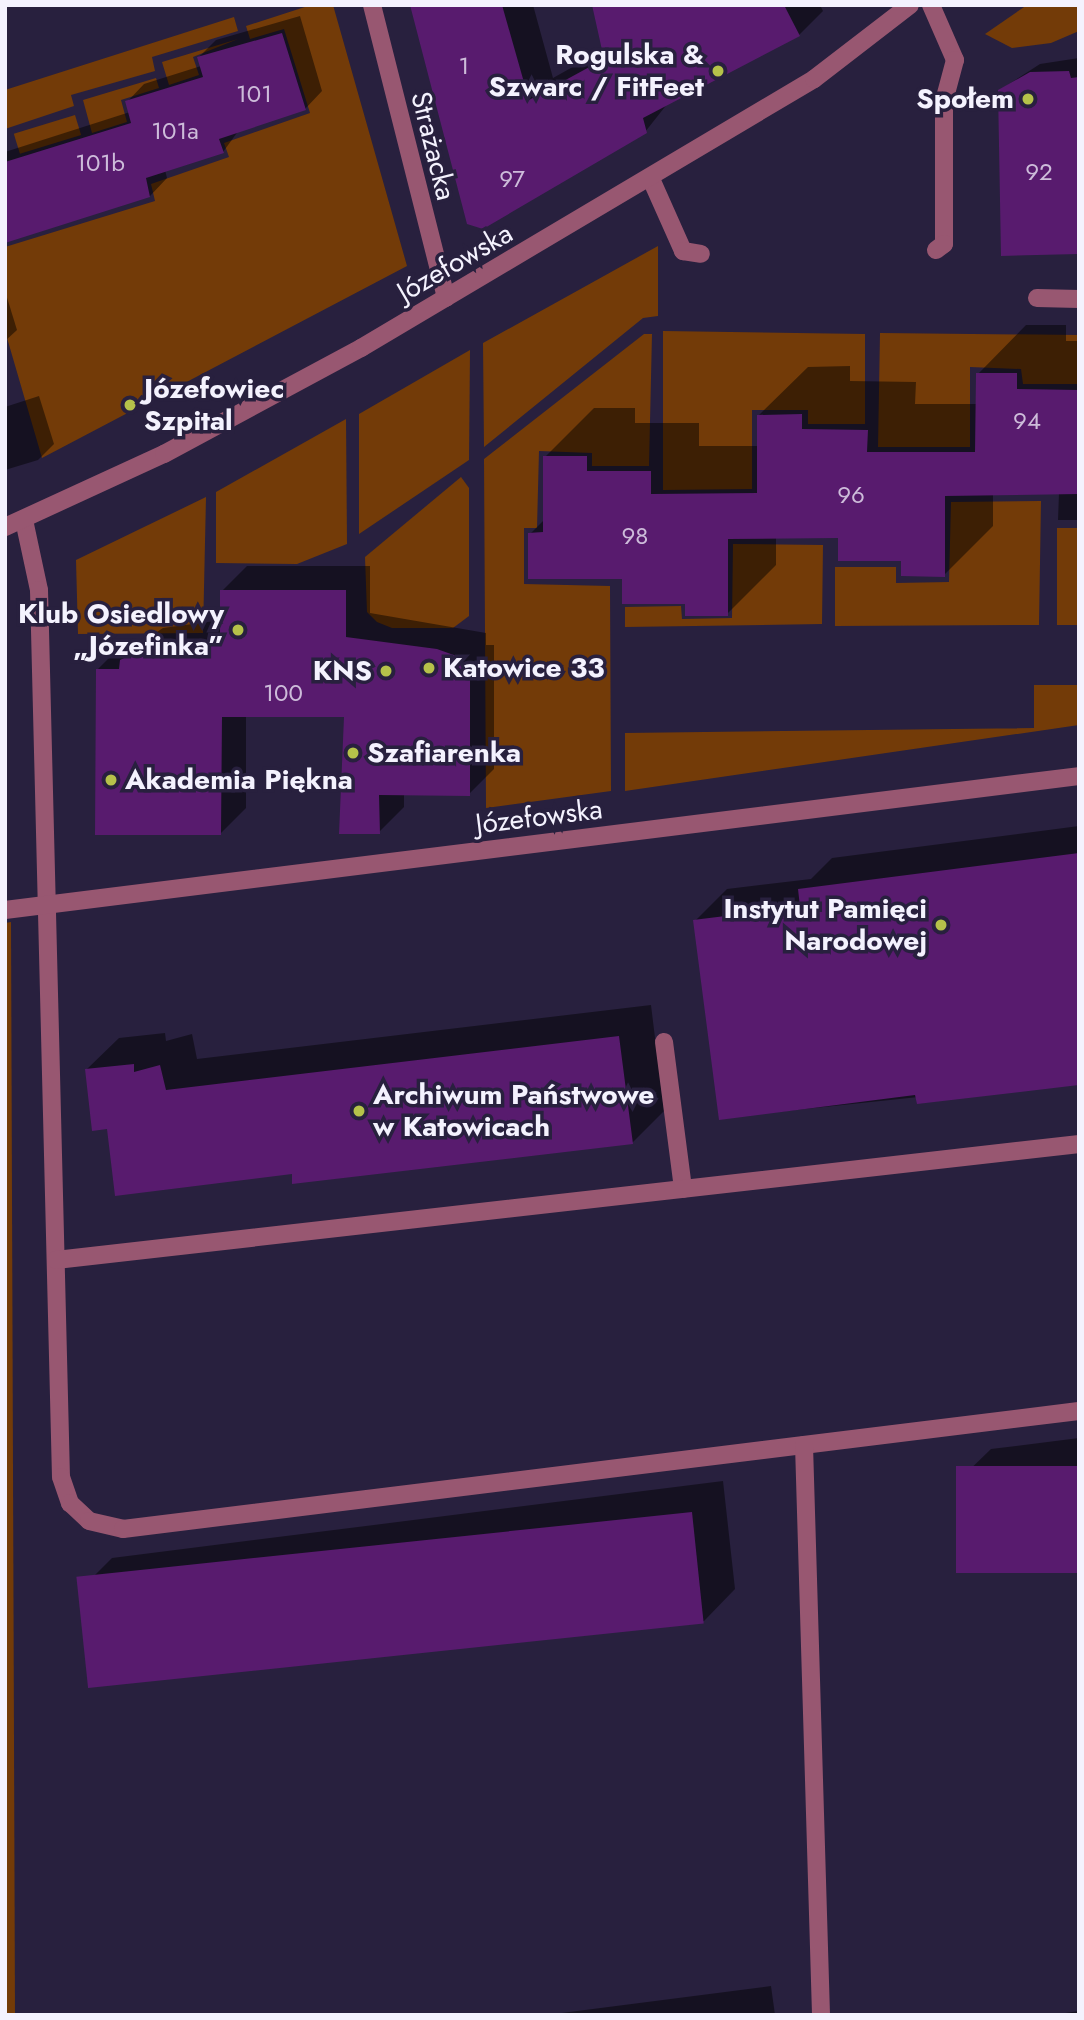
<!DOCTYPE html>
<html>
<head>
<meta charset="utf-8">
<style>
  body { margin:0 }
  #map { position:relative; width:1084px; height:2020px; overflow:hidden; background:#28203e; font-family:Jost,sans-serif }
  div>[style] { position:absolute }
  .green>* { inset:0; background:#733b08; transform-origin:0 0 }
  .shadow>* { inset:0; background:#0007 }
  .building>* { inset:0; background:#581b6e; transform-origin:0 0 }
  .minor>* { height:18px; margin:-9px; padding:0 9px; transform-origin:9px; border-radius:9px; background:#985771 }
  .dots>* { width:19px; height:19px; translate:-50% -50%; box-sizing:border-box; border:4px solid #28203e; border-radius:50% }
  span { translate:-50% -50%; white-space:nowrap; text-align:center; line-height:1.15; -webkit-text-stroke:7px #28203e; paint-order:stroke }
  .number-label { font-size:24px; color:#cdbcda }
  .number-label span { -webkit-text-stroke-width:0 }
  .poi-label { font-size:28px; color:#f4f2fe; font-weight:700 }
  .right { translate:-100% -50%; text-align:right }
  .left { translate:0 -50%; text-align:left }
  .street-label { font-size:28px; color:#f4f2fe }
  .frame { position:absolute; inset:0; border:7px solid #f4f2fe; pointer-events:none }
</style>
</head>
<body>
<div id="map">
  <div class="green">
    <div style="clip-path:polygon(311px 5px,333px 5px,407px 266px,42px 458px,5px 331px,5px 247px,155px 201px,151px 184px,229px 157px,224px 143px,310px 113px,284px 29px,250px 39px,246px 26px)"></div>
    <div style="clip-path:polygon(1027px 5px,1079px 5px,1079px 31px,1051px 43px,1012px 48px,985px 34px)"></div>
    <div style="clip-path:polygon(234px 17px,238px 31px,152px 57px,155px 71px,71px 95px,74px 106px,5px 129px,5px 90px)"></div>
    <div style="clip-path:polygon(238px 39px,193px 57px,199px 75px,169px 85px,162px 62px)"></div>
    <div style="clip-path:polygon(156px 78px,159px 88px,121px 100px,127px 122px,92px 133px,83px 100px)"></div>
    <div style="left:75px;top:115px;width:21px;height:64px;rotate:73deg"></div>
    <div style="clip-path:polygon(658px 246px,658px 316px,643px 318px,484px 447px,483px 343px)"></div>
    <div style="clip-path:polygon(663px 331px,865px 334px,865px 424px,808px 424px,808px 410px,752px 410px,752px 489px,663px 490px)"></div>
    <div style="clip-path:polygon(880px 333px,1079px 335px,1079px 384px,1023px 384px,1021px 369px,970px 367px,970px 447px,878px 447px)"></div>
    <div style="clip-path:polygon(644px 334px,652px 334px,649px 466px,592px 466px,592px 453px,539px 451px,537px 528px,524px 528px,524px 584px,610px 586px,611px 791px,486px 808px,484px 459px)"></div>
    <div style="clip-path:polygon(470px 350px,469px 460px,359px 534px,359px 414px)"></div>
    <div style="clip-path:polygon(346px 419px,347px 544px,297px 564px,216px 563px,216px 492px)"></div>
    <div style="clip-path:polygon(461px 477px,469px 488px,469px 616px,453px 628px,392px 628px,377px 622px,367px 612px,365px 557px)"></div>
    <div style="clip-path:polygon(206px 497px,203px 633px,78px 634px,76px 560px)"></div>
    <div style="clip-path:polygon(1041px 501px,1039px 625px,835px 626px,835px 567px,896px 567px,896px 583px,949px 582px,951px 502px)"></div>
    <div style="left:1079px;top:528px;width:97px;height:22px;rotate:90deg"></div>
    <div style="clip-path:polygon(733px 544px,823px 545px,822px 624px,625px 627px,625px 607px,681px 606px,682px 619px,732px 618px)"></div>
    <div style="clip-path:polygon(1034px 685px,1079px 685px,1079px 725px,625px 791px,625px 733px,1034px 728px)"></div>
    <div style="clip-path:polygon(11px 922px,15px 2015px,5px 2015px,5px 923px)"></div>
  </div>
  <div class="shadow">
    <div style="clip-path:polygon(411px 5px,533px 5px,553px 78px,603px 50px,615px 5px,820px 5px,823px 11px,799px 35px,668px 103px,645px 132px,483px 228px)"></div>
    <div style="clip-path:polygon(300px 16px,322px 91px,305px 109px,239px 130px,223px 152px,165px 170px,167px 178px,150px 196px,5px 241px,5px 152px,130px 112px,127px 102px,144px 84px,201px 66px,199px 57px,216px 40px)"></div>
    <div style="clip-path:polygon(1079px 58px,1079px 253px,1000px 90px,1040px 64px)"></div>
    <div style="clip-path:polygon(5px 291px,17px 330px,5px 341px)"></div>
    <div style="clip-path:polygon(1026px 325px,1066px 325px,1066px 341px,1079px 341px,1079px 520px,1058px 520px,1059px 493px,993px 494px,993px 526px,944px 575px,840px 536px,776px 537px,776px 565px,727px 614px,530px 534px,545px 519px,545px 457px,594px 408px,635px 408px,635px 423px,699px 423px,699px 446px,759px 446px,759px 415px,808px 367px,850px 366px,850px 381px,916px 382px,915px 404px,977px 404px,978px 374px)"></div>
    <div style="clip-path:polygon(39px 396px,54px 444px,38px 460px,5px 470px,5px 407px)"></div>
    <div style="clip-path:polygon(247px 566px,370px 566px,370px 613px,486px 633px,486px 645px,494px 645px,494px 769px,469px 794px,404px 794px,404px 807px,379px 832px,345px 715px,246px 715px,246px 808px,221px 833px,97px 670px,122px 645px,137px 645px,163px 628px,222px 620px,222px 591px)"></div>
    <div style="clip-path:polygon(1079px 826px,1079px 1080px,720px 1118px,695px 921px,727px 889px,811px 879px,832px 858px)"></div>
    <div style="clip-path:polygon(651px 1005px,664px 1111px,633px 1142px,293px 1172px,108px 1127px,87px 1069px,119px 1038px,165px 1033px,166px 1041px,192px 1034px,197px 1059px)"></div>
    <div style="clip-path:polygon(1079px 1438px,1079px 1572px,959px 1480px,991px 1449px)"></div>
    <div style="clip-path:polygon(723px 1481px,735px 1589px,704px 1621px,80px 1590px,112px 1558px)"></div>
    <div style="clip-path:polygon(771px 1986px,775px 2015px,546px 2015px)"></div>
    <div style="clip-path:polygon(1079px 2011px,1079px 2015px,1052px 2015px)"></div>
  </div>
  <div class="building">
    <div style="clip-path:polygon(410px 5px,502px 5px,529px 100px,604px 59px,592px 5px,784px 5px,800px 36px,643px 118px,647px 133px,483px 229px,467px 224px)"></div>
    <div style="clip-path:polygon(282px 33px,306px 110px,219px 139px,224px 153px,146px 178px,150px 197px,5px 243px,5px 162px,131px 123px,125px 101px,203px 77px,197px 57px)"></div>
    <div style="clip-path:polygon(1069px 71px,1071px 78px,1079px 77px,1079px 254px,1001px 256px,998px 90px,1030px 72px)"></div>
    <div style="clip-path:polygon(976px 373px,1017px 373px,1017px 389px,1079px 390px,1079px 494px,945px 496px,945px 577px,901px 576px,901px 561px,838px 561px,838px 538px,728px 539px,728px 616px,685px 616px,685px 604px,622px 604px,622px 579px,528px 579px,528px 533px,543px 532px,543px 456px,587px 456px,587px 471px,651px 471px,651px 494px,757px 493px,757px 415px,802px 414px,802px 429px,868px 430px,867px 452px,975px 452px)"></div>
    <div style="clip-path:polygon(220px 590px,346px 590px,346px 637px,437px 649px,462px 658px,462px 669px,470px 669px,470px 796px,379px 795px,380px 834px,339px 834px,344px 717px,222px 717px,221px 835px,95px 835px,96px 669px,119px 669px,120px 660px,137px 652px,220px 641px)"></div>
    <div style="clip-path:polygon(1079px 853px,1079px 1085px,917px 1104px,915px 1095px,719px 1120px,693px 920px,800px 907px,798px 889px)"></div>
    <div style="clip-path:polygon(619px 1036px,633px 1144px,292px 1184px,292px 1174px,115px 1196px,107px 1129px,92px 1131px,85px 1069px,134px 1064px,134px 1072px,160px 1065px,166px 1090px)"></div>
    <div style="left:1079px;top:1466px;width:107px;height:123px;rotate:90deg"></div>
    <div style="left:692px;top:1512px;width:112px;height:619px;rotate:84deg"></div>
  </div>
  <div class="minor">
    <div style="left:372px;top:5px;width:302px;rotate:75.8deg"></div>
    <div style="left:931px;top:5px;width:60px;rotate:66.4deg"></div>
    <div style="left:955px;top:60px;width:42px;rotate:105deg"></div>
    <div style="left:944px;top:101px;width:143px;rotate:90deg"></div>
    <div style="left:944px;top:244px;width:10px;rotate:143deg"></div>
    <div style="left:651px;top:179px;width:79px;rotate:66deg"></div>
    <div style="left:683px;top:251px;width:18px;rotate:9deg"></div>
    <div style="left:1037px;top:298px;width:42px;rotate:1.4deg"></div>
    <div style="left:24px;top:520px;width:72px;rotate:77.9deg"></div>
    <div style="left:39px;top:590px;width:887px;rotate:88.58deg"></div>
    <div style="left:61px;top:1477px;width:28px;rotate:71deg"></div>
    <div style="left:70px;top:1503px;width:26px;rotate:43deg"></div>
    <div style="left:89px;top:1521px;width:35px;rotate:13deg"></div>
    <div style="left:123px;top:1529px;width:963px;rotate:-7.04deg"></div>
    <div style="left:5px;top:527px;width:175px;rotate:-24.7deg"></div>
    <div style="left:164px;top:454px;width:224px;rotate:-28.3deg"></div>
    <div style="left:361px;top:348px;width:527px;rotate:-30.7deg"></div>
    <div style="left:814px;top:79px;width:121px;rotate:-37.6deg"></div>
    <div style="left:5px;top:910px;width:1082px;rotate:-7.11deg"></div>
    <div style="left:664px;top:1042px;width:148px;rotate:82.6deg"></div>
    <div style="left:56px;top:1260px;width:1030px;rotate:-6.47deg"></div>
    <div style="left:804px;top:1445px;width:570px;rotate:88.29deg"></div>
  </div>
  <div class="dots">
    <div style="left:718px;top:71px;background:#b5c24a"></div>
    <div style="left:1028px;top:99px;background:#b5c24a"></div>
    <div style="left:130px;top:405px;background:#b5c24a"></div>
    <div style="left:238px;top:630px;background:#b5c24a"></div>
    <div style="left:429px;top:668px;background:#b5c24a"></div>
    <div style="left:386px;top:671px;background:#b5c24a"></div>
    <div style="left:353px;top:753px;background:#b5c24a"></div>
    <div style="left:111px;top:780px;background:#b5c24a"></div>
    <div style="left:941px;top:925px;background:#b5c24a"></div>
    <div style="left:359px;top:1111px;background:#b5c24a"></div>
  </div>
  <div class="number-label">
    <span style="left:464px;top:66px">1</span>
    <span style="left:254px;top:94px">101</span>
    <span style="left:175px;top:131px">101a</span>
    <span style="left:100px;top:163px">101b</span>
    <span style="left:1039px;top:172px">92</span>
    <span style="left:512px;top:179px">97</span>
    <span style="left:1027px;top:421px">94</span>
    <span style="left:851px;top:495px">96</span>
    <span style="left:635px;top:536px">98</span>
    <span style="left:283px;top:693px">100</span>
  </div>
  <div class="poi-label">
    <span class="right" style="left:704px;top:71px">Rogulska &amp;<br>Szwarc / FitFeet</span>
    <span class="right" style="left:1014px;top:99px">Społem</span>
    <span class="left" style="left:144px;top:405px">Józefowiec<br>Szpital</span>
    <span class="right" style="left:224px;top:630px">Klub Osiedlowy<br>„Józefinka”</span>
    <span class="left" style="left:443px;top:668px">Katowice 33</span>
    <span class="right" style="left:372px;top:671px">KNS</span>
    <span class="left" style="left:367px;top:753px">Szafiarenka</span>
    <span class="left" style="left:125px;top:780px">Akademia Piękna</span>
    <span class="right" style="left:927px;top:925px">Instytut Pamięci<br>Narodowej</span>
    <span class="left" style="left:373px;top:1111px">Archiwum Państwowe<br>w Katowicach</span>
  </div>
  <div class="street-label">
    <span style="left:433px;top:146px;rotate:76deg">Strażacka</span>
    <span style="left:455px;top:263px;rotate:-30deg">Józefowska</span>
    <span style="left:539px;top:817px;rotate:-7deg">Józefowska</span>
  </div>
  <div class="frame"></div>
</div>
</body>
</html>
